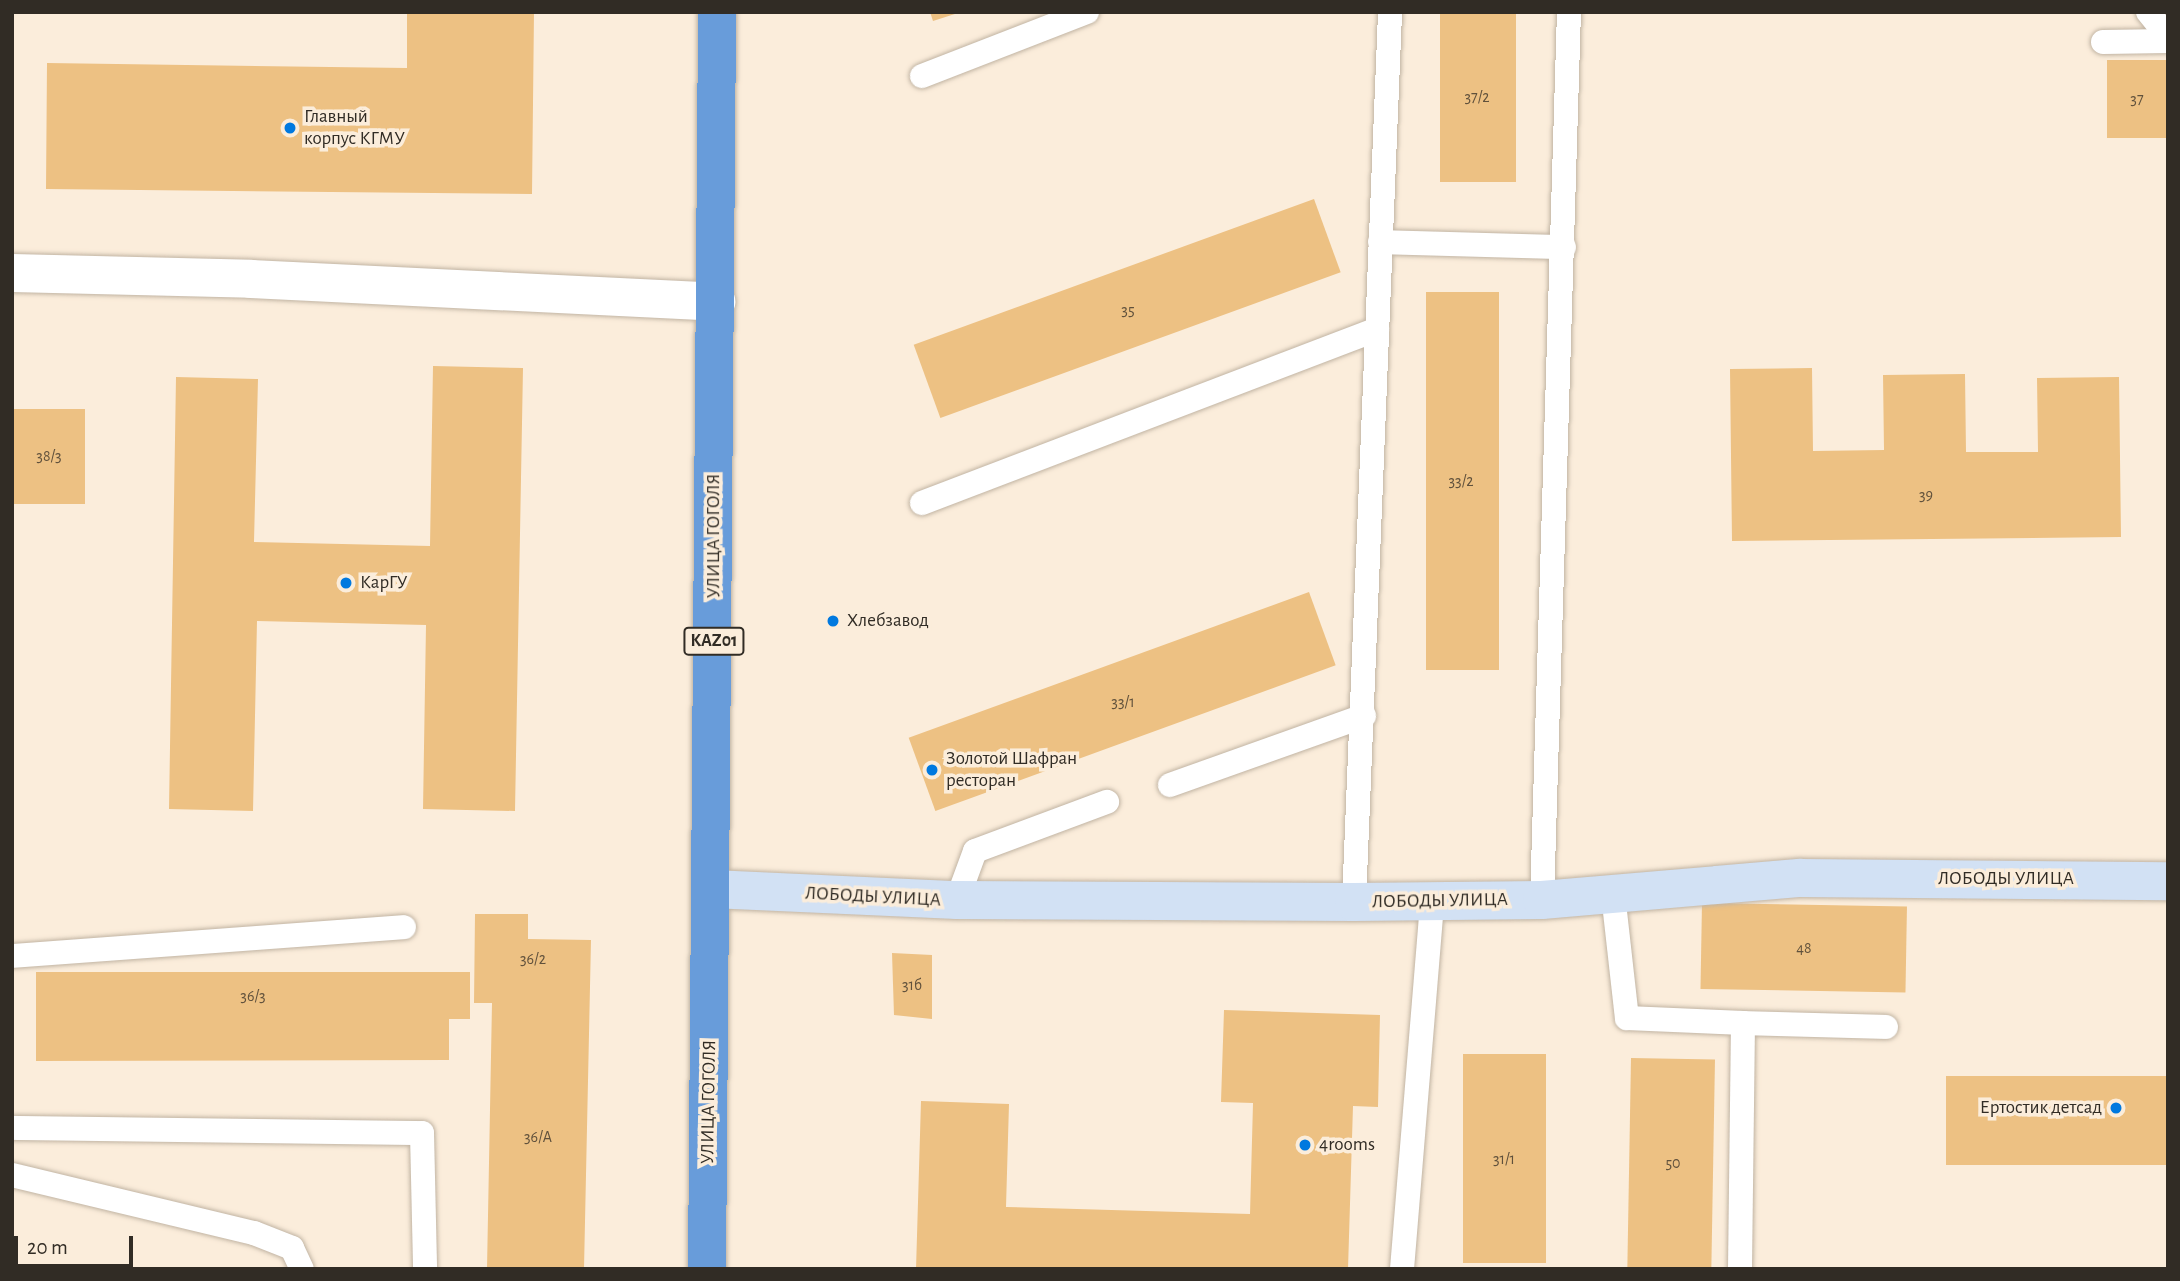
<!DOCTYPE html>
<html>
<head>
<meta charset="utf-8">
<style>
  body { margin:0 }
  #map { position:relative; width:2180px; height:1281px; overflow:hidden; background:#fbeddb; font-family:"Alegreya Sans",sans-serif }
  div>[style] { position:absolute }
  .building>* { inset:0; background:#edc183; transform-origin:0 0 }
  .roads { filter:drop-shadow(0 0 2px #c1b4a3) drop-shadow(0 0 2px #c1b4a3) }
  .lane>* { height:24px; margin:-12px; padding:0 12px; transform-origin:12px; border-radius:12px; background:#fff }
  .street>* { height:38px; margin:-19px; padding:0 19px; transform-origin:19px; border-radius:19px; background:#fff }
  .secondary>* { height:38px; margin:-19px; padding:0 19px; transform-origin:19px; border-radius:19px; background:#d2e1f4 }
  .highway>* { height:38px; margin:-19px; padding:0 19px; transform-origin:19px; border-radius:19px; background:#689cda }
  .dots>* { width:19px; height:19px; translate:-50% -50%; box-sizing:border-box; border:4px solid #fbeddb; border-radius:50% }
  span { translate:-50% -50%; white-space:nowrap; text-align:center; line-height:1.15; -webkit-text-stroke:7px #fbeddb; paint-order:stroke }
  .number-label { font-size:16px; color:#60513c }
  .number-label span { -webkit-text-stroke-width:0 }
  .shield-label span { padding:2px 5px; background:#fbeddb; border:2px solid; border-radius:5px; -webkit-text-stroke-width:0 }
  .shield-label { font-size:18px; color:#312c25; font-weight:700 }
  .poi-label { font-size:19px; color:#312c25 }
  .left { translate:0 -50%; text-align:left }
  .right { translate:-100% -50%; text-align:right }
  .street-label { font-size:19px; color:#312c25 }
  .frame { position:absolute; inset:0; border:14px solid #312c25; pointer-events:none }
  .scale { position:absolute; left:14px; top:1236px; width:119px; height:32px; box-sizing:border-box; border:4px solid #312c25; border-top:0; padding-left:9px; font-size:21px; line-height:24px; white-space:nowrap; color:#312c25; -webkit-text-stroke:5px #fbeddb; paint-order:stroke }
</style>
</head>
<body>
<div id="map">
  <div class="building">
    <div style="clip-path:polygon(407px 12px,534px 12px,532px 194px,46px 189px,47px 63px,407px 68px)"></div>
    <div style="clip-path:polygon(930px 12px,958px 12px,958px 13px,933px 21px)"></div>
    <div style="left:1440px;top:12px;width:76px;height:170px"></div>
    <div style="left:2107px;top:60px;width:61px;height:78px"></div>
    <div style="left:1314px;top:199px;width:78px;height:426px;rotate:70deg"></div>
    <div style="left:1426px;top:292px;width:73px;height:378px"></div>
    <div style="clip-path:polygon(433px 366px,523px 368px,515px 811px,423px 809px,426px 625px,257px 621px,253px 811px,169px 809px,176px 377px,258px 379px,254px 542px,430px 546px)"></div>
    <div style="clip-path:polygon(1812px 368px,1813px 451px,1884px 450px,1883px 375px,1965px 374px,1966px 452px,2038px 452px,2037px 378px,2119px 377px,2121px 537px,1732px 541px,1730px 369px)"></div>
    <div style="left:13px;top:409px;width:72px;height:95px"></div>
    <div style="left:1309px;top:592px;width:78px;height:426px;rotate:70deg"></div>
    <div style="left:1702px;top:903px;width:205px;height:86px;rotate:1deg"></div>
    <div style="clip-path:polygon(475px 914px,528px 914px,528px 939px,591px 940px,584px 1269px,487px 1269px,492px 1003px,474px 1003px)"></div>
    <div style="clip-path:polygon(892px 953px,932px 955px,932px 1019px,894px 1015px)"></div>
    <div style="clip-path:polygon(36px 972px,470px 972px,470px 1019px,449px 1019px,449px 1060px,36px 1061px)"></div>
    <div style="clip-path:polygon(1224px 1010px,1380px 1015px,1378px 1107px,1353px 1106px,1348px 1269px,916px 1269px,921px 1101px,1009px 1104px,1006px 1207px,1250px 1214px,1253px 1103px,1221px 1102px)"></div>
    <div style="left:1463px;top:1054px;width:83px;height:209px"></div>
    <div style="left:1631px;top:1058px;width:84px;height:210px;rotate:1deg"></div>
    <div style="left:2168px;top:1076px;width:89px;height:222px;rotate:90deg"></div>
  </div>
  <div class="roads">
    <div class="lane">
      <div style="left:2148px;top:12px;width:32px;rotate:51deg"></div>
      <div style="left:2103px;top:42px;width:65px;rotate:-0.9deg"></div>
      <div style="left:922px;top:76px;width:177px;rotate:-21.2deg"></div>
      <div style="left:1380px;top:242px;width:184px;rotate:1.6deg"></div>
      <div style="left:922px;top:503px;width:487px;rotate:-20.9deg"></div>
      <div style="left:1170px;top:785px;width:206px;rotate:-19.6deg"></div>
      <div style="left:1613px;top:894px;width:125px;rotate:83.6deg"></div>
      <div style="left:1627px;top:1018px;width:116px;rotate:2.5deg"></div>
      <div style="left:1743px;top:1023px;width:246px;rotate:90.7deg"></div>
      <div style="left:957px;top:900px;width:52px;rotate:-69.8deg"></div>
      <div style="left:975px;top:851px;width:141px;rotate:-20.4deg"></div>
      <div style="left:1542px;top:900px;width:888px;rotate:-88.26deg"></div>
      <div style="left:1354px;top:902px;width:891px;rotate:-87.68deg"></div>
      <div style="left:12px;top:956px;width:393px;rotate:-4.2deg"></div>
      <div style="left:1743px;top:1023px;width:143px;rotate:1.6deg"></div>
      <div style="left:12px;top:1128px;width:410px;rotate:0.7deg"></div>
      <div style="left:422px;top:1133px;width:136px;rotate:88.7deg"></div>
      <div style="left:12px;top:1175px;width:249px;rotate:13.5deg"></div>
      <div style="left:254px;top:1233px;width:41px;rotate:21.5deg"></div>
      <div style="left:292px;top:1248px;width:23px;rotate:65deg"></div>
      <div style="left:1402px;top:1269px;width:369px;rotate:-85.3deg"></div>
    </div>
    <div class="street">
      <div style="left:12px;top:273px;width:239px;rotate:1.4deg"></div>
      <div style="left:251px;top:279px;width:466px;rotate:2.8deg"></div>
    </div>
    <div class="secondary">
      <div style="left:712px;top:889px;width:245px;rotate:2.6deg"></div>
      <div style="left:957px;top:900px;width:397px;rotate:0.3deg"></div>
      <div style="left:1354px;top:902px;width:188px;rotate:-0.6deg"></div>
      <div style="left:1542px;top:900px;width:260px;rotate:-4.9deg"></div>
      <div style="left:1801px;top:878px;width:367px;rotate:0.5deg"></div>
    </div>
    <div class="highway">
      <div style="left:707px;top:1269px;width:1257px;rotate:-89.54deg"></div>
    </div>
  </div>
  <div class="dots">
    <div style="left:290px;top:128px;background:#0079df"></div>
    <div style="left:346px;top:583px;background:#0079df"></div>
    <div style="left:833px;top:621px;background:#0079df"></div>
    <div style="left:932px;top:770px;background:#0079df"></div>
    <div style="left:2116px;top:1108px;background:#0079df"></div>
    <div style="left:1305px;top:1145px;background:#0079df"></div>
  </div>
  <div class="number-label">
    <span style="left:1477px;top:97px">37/2</span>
    <span style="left:2137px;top:99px">37</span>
    <span style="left:1128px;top:310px">35</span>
    <span style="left:49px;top:456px">38/3</span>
    <span style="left:1461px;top:481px">33/2</span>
    <span style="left:1926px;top:495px">39</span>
    <span style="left:1123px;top:702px">33/1</span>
    <span style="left:1804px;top:948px">48</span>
    <span style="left:533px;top:959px">36/2</span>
    <span style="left:912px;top:985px">31б</span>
    <span style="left:253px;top:996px">36/3</span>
    <span style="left:538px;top:1137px">36/A</span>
    <span style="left:1504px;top:1159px">31/1</span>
    <span style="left:1673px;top:1163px">50</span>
  </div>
  <div class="shield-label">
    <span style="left:714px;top:641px">KАZ01</span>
  </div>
  <div class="poi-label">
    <span class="left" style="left:304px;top:128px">Главный<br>корпус КГМУ</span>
    <span class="left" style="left:360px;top:583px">КарГУ</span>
    <span class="left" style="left:847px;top:621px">Хлебзавод</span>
    <span class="left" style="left:946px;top:770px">Золотой Шафран<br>ресторан</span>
    <span class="right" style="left:2102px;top:1108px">Ертостик детсад</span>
    <span class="left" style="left:1319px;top:1145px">4rooms</span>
  </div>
  <div class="street-label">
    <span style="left:714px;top:536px;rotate:-90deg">УЛИЦА ГОГОЛЯ</span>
    <span style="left:2006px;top:879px">ЛОБОДЫ УЛИЦА</span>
    <span style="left:873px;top:897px;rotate:3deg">ЛОБОДЫ УЛИЦА</span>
    <span style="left:1440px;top:901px;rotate:-1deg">ЛОБОДЫ УЛИЦА</span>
    <span style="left:709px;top:1102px;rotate:-89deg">УЛИЦА ГОГОЛЯ</span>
  </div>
  <div class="frame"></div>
  <div class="scale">20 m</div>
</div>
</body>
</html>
